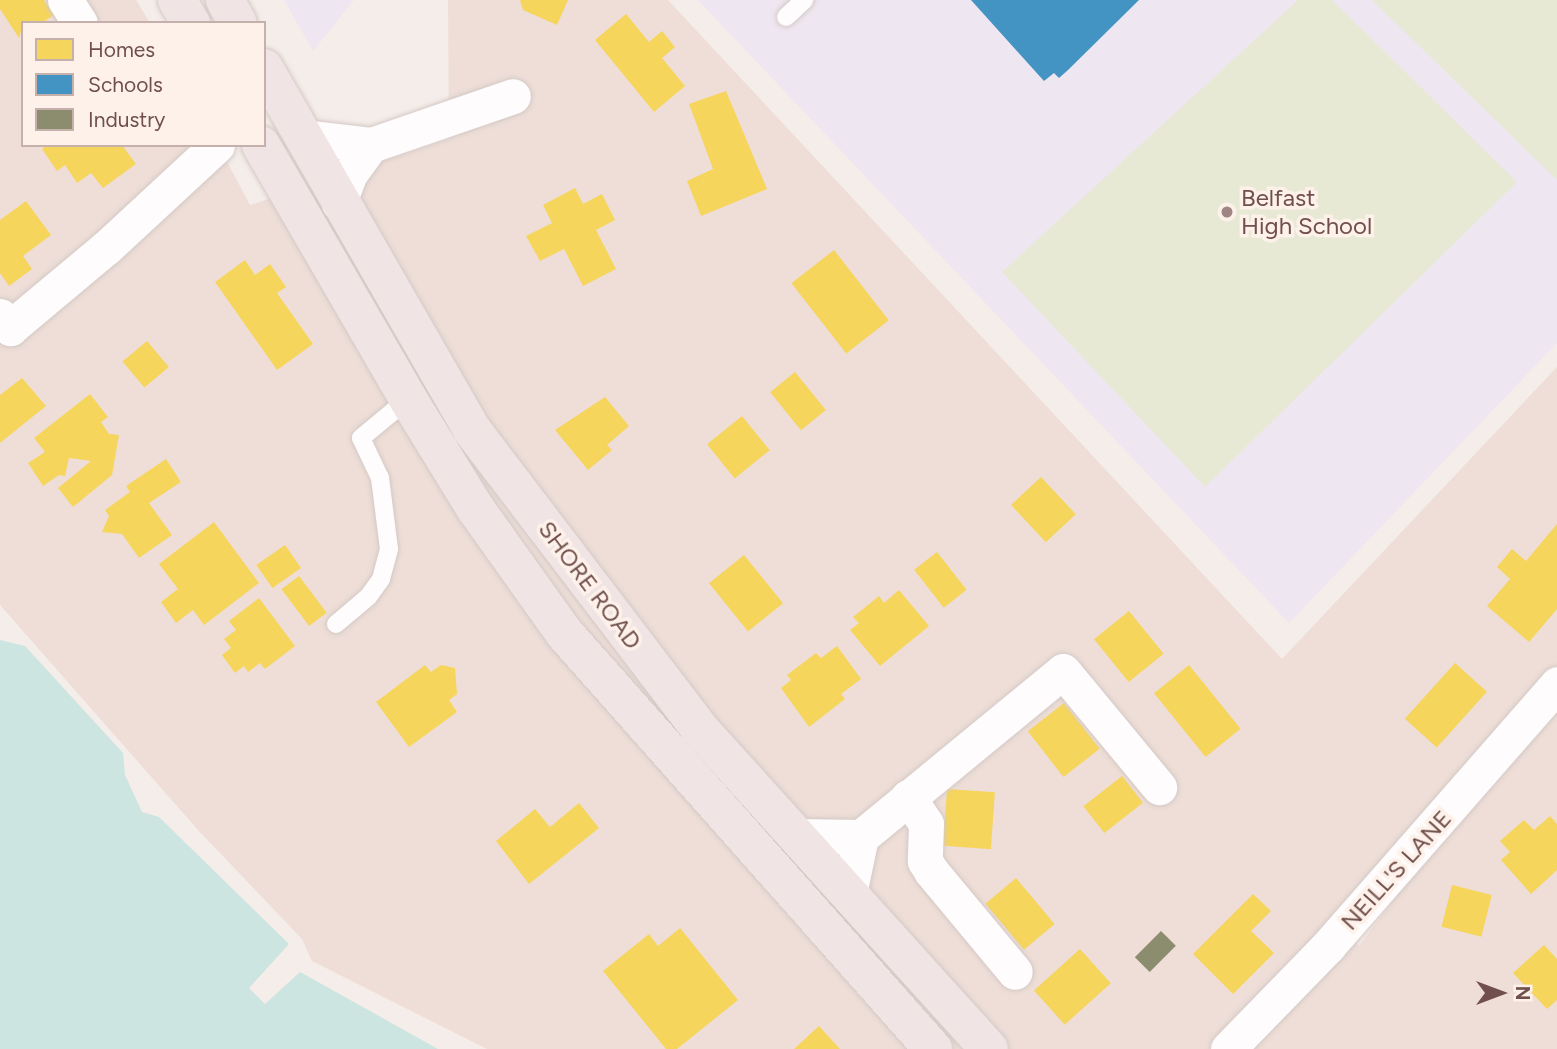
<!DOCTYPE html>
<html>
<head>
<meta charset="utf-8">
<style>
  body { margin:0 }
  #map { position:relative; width:1557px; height:1049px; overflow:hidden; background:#f5ede9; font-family:Figtree,sans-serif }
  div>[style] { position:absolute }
  .residential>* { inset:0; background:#eeded7 }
  .education>* { inset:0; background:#eee6f0 }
  .green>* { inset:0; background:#e7e9d5 }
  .water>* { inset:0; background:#cce5e1 }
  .homes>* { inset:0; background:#f6d55c; transform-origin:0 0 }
  .schools>* { inset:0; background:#4393c3 }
  .industry>* { inset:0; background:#8c8c6e; transform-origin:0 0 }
  .roads { filter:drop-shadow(0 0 2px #d4c9c6) drop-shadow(0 0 2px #d4c9c6) }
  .lane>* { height:18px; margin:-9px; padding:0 9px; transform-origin:9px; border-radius:9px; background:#fefcfc }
  .street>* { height:35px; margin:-17.5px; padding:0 17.5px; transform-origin:17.5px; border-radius:17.5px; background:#fefcfc }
  .highway>* { height:38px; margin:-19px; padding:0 19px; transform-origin:19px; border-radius:19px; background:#f0e4e4 }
  .dots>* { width:19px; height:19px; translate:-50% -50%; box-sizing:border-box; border:4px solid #fdf1ea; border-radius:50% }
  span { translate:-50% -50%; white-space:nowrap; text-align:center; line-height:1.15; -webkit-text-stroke:7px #fdf1ea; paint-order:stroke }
  .poi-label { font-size:24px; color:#704f4c }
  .left { translate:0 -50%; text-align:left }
  .street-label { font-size:24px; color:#704f4c }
  .legend { position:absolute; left:21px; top:21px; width:245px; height:126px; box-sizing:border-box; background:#fdf1ea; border:2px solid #c5b0ab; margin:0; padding:9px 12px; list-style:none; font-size:21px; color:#704f4c }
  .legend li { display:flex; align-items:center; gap:14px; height:35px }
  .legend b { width:35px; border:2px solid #c5b0ab }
  .north { position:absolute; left:1466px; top:958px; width:70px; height:70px; -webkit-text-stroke:5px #fdf1ea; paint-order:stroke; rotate:90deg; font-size:19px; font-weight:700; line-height:28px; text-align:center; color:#704f4c }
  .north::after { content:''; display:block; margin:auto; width:24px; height:32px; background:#704f4c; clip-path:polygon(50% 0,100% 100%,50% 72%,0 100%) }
</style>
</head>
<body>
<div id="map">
  <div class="residential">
    <div style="clip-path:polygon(evenodd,0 0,136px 0,150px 23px,23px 23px,23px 145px,218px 145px,250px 205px,449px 139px,448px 0,668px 0,1282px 659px,1557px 367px,1557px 1049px,487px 1049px,312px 961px,302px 939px,198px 830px,0 605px,0 0,1538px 707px,1359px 946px,1343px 929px,1538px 707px)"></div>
  </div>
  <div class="education">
    <div style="clip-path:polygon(284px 0,354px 0,313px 51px)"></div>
    <div style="clip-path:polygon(698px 0,1557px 0,1557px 343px,1289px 623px)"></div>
  </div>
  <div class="green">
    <div style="clip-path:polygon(1298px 0,1332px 0,1517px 182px,1205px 487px,1002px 272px)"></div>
    <div style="clip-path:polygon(1372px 0,1557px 0,1557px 180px)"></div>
  </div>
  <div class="water">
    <div style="clip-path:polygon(0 640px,25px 646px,123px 753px,125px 775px,142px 812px,159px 817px,289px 944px,249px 988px,265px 1004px,300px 972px,438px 1049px,0 1049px)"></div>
  </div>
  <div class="homes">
    <div style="clip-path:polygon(0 0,44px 0,54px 15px,42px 23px,23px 23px,19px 38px,0 9px)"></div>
    <div style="clip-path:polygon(520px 0,568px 0,557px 25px,523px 10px)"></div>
    <div style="clip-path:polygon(626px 14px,649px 42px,662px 31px,675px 47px,662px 58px,685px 86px,654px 112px,595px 40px)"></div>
    <div style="clip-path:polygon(726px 91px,767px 189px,701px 216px,687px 181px,713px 169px,689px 104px)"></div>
    <div style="clip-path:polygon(47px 145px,122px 145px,136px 164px,103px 188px,91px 173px,77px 183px,65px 165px,57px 171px,42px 149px)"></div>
    <div style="clip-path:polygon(575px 188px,583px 204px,602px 194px,615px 220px,596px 230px,616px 269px,583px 286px,564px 249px,540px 261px,526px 236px,552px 223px,543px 205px)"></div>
    <div style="clip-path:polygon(26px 201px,51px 235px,23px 256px,32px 269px,9px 286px,0 273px,0 220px)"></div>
    <div style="left:834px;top:250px;width:89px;height:54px;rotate:52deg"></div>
    <div style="clip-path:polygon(245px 260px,255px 275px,270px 264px,286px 287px,277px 293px,313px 344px,277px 370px,215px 282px)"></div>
    <div style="left:147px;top:341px;width:34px;height:32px;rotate:50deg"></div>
    <div style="left:795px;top:372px;width:49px;height:32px;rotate:51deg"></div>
    <div style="clip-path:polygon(22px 378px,46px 406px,0 443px,0 395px)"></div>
    <div style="clip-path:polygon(90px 394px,108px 417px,101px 422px,109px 434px,119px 435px,112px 475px,73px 507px,58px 488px,91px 461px,69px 458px,65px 476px,59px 475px,43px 486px,28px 463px,45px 452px,34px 438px)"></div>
    <div style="clip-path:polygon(605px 397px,629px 426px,607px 445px,612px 450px,588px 470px,555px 430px)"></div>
    <div style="left:742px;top:416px;width:44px;height:45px;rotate:51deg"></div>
    <div style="clip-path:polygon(166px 459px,181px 482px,149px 503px,172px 535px,139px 558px,122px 534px,102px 532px,109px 516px,105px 510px,130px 492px,126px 486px)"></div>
    <div style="left:1041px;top:477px;width:51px;height:41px;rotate:47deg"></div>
    <div style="clip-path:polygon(214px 522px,259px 583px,204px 625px,193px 610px,176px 623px,161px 602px,178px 589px,159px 564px)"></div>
    <div style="clip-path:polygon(1557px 524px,1557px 609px,1529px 642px,1487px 606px,1510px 579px,1497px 567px,1512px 549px,1526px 561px)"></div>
    <div style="left:285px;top:545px;width:28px;height:35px;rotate:55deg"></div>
    <div style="left:937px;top:552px;width:48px;height:29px;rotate:52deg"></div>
    <div style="left:744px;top:555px;width:62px;height:45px;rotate:51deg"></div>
    <div style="left:299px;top:576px;width:46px;height:22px;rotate:53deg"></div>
    <div style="clip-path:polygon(899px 590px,929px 626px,880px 666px,850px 630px,859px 623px,853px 617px,879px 596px,884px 603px)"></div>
    <div style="clip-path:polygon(259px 598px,295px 646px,265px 669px,260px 663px,248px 672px,244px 666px,235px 673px,222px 655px,231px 648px,224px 639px,236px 630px,229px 621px)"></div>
    <div style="left:1129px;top:611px;width:55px;height:45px;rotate:51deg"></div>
    <div style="clip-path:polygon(837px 646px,861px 679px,841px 694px,845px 699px,809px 727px,781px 688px,791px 680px,787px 675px,816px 653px,821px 658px)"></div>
    <div style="left:1455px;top:663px;width:43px;height:75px;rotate:42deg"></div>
    <div style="clip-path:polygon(425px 665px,431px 672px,441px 665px,455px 668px,457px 694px,449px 700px,457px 712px,409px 747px,376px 702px)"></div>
    <div style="left:1189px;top:665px;width:82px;height:45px;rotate:51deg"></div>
    <div style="left:1064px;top:703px;width:58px;height:46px;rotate:52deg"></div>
    <div style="left:1122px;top:776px;width:34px;height:49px;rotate:52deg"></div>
    <div style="left:947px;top:789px;width:48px;height:57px;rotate:4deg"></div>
    <div style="clip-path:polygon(579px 803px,599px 828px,529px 884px,496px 841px,535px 809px,550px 827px)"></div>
    <div style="clip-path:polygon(1550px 816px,1557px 824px,1557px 870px,1531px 894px,1501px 860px,1510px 852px,1500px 841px,1524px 820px,1534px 830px)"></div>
    <div style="left:1016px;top:878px;width:60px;height:40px;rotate:50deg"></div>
    <div style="left:1452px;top:885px;width:41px;height:43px;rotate:14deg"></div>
    <div style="clip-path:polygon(1253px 894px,1271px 911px,1251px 931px,1274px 953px,1233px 994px,1193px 954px)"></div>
    <div style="clip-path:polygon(680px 928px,738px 1000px,677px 1049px,666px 1049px,603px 971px,649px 934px,658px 946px)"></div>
    <div style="clip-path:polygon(1544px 945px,1557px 959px,1557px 1000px,1547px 1009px,1513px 973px)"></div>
    <div style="left:1080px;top:949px;width:46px;height:62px;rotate:48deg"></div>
    <div style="clip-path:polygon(819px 1026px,840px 1049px,794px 1049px)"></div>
  </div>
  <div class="schools">
    <div style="clip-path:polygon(971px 0,1139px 0,1068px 70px,1059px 78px,1054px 73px,1044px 81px)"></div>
  </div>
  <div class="industry">
    <div style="left:1161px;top:931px;width:21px;height:37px;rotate:45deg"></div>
  </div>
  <div class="roads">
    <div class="lane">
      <div style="left:786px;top:17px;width:25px;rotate:-43deg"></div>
      <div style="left:336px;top:624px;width:42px;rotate:-40.2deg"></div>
      <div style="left:368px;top:597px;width:22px;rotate:-54deg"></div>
      <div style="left:381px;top:579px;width:31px;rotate:-75deg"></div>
      <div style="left:389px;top:549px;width:72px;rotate:-97.2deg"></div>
      <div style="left:380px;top:478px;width:44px;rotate:-115.4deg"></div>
      <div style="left:361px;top:438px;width:61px;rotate:-39.7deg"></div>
    </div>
    <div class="street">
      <div style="left:65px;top:0;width:27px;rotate:57deg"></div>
      <div style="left:303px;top:137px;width:68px;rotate:6.7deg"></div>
      <div style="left:371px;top:145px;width:150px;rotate:-19deg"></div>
      <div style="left:339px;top:203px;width:30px;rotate:-70deg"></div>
      <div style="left:349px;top:175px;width:37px;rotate:-54deg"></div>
      <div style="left:0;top:316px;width:16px;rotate:50deg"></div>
      <div style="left:10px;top:328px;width:126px;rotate:-39.9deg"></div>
      <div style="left:107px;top:247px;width:150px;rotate:-42.8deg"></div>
      <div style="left:908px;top:797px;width:32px;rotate:56deg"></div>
      <div style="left:926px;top:824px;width:37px;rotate:92deg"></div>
      <div style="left:925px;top:861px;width:12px;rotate:59deg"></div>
      <div style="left:931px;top:871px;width:131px;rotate:50.3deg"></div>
      <div style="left:797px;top:836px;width:64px;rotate:0.9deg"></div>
      <div style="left:861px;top:837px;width:58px;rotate:101.9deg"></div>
      <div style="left:861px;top:837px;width:261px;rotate:-39.4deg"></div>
      <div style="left:1063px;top:671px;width:151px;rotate:50.4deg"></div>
      <div style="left:1228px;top:1049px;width:144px;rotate:-45.8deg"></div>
      <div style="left:1328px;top:946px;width:348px;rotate:-48.8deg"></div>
    </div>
    <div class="highway">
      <div style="left:177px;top:0;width:27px;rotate:59deg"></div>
      <div style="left:225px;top:0;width:26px;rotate:61deg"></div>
      <div style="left:264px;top:68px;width:418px;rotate:60.1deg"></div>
      <div style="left:472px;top:430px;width:373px;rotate:52.7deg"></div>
      <div style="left:698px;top:727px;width:434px;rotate:47.9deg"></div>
      <div style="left:261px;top:145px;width:293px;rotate:59.9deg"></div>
      <div style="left:408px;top:399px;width:128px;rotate:58.4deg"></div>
      <div style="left:475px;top:508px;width:155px;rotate:54.5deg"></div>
      <div style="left:565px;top:634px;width:555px;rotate:48.44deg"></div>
    </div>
  </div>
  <div class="dots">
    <div style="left:1227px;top:212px;background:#9f8683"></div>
  </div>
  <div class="poi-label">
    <span class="left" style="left:1241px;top:212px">Belfast<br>High School</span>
  </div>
  <div class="street-label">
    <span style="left:590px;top:585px;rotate:53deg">SHORE ROAD</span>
    <span style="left:1396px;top:870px;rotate:-48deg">NEILL'S LANE</span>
  </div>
  <ul class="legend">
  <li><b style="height:19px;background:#f6d55c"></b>Homes</li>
  <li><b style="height:19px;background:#4393c3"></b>Schools</li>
  <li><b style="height:19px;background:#8c8c6e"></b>Industry</li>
  </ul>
  <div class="north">N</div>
</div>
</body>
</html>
